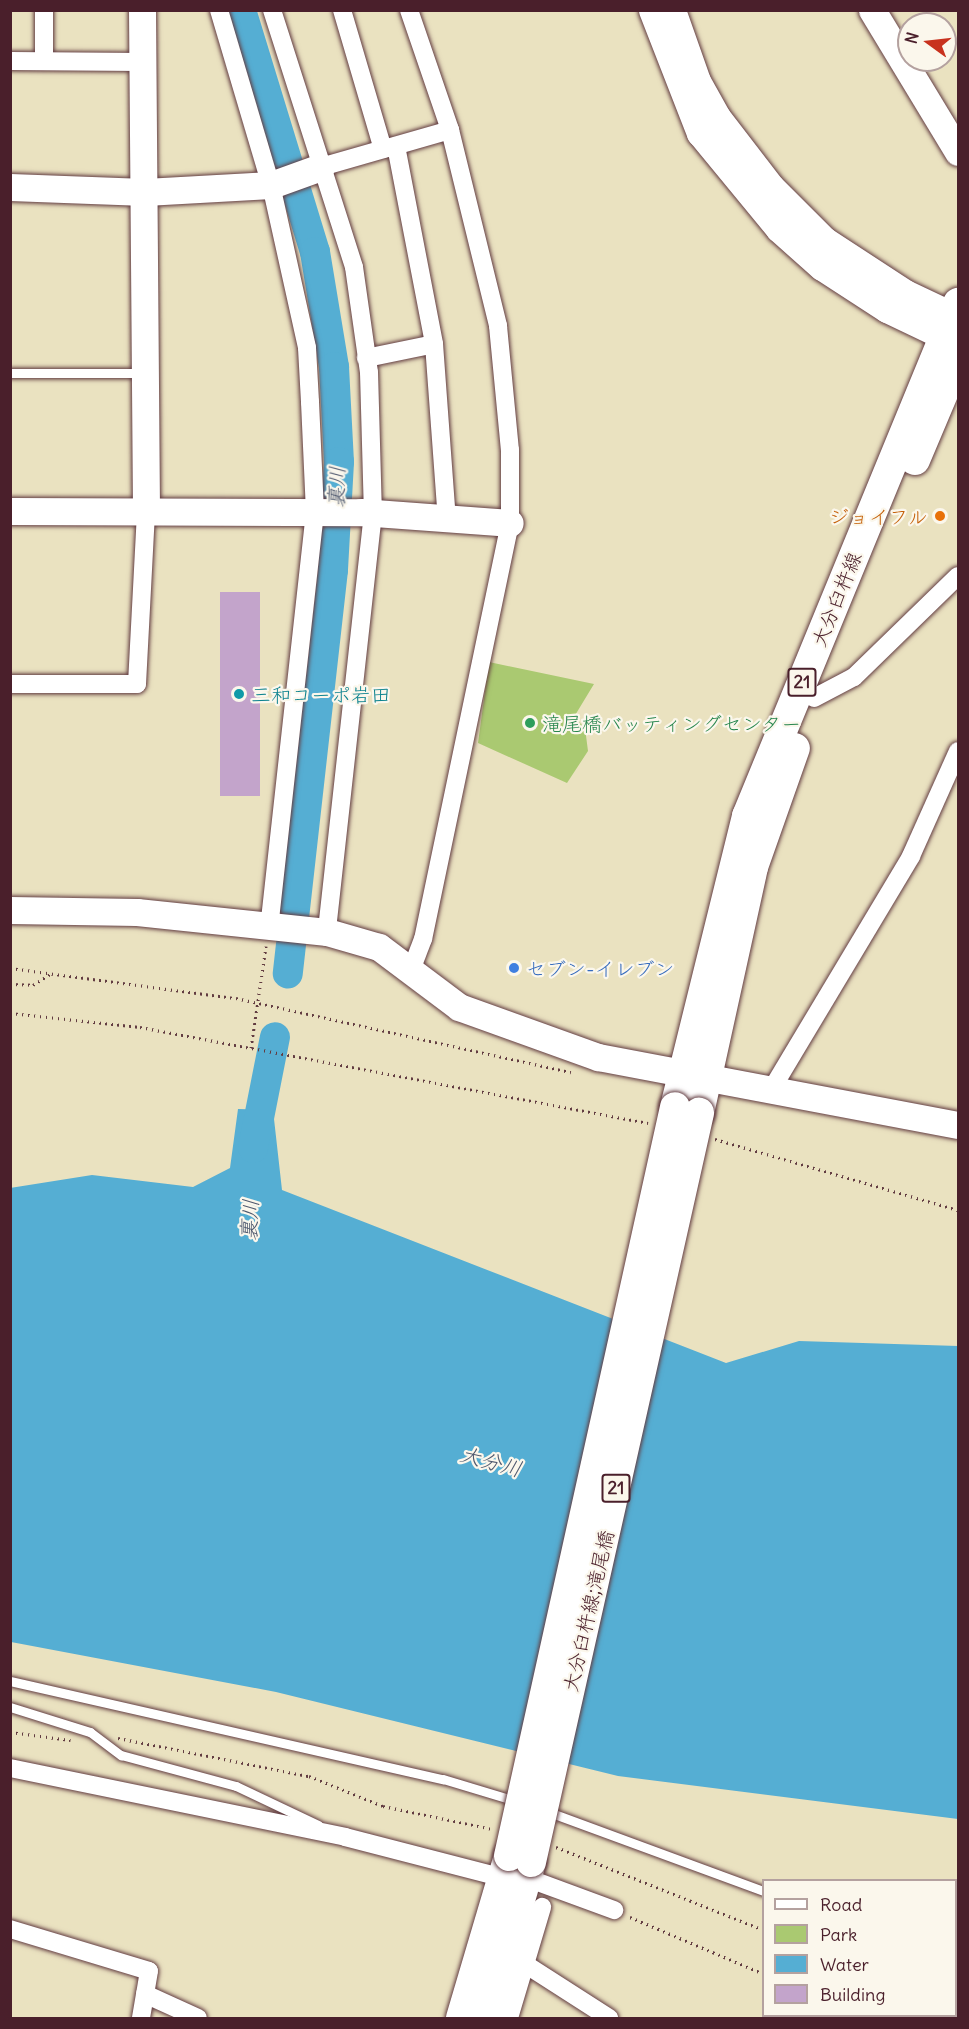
<!DOCTYPE html>
<html>
<head>
<meta charset="utf-8">
<style>
  body { margin:0 }
  #map { position:relative; width:969px; height:2029px; overflow:hidden; background:#eae2c0; font-family:Delius,"Klee One",sans-serif }
  div>[style] { position:absolute }
  .green>* { inset:0; background:#aac971 }
  .water>* { inset:0; background:#55aed3 }
  .river>* { height:30px; margin:-15px; padding:0 15px; transform-origin:15px; border-radius:15px; background:#55aed3 }
  .building>* { inset:0; background:#c3a4cb; transform-origin:0 0 }
  .path>* { height:3px; margin-top:-1.5px; transform-origin:0; background:repeating-linear-gradient(90deg,#623c41 0 1.5px,transparent 0 6px) }
  .roads { filter:drop-shadow(0 0 2px #623c41) drop-shadow(0 0 2px #623c41) }
  .lane>* { height:9px; margin:-4.5px; padding:0 4.5px; transform-origin:4.5px; border-radius:4.5px; background:#fff }
  .street>* { height:18px; margin:-9px; padding:0 9px; transform-origin:9px; border-radius:9px; background:#fff }
  .secondary>* { height:27px; margin:-13.5px; padding:0 13.5px; transform-origin:13.5px; border-radius:13.5px; background:#fff }
  .primary>* { height:30px; margin:-15px; padding:0 15px; transform-origin:15px; border-radius:15px; background:#fff }
  .bridges { filter:drop-shadow(0 0 2px #623c41) drop-shadow(0 0 2px #623c41) }
  .primary-bridge>* { height:30px; margin:-15px; padding:0 15px; transform-origin:15px; border-radius:15px; background:#fff }
  .dots>* { width:16px; height:16px; translate:-50% -50%; box-sizing:border-box; border:3px solid #fbf7ec; border-radius:50% }
  span { translate:-50% -50%; white-space:nowrap; text-align:center; line-height:1.15; -webkit-text-stroke:4.5px #fbf7ec; paint-order:stroke }
  .shield-label span { padding:2px 4px; background:#fbf7ec; border:2px solid; border-radius:4px; -webkit-text-stroke-width:0 }
  .shield-label { font-size:18px; color:#4a1f2b; font-weight:700 }
  .food-label { font-size:20px; color:#c56008 }
  .right { translate:-100% -50%; text-align:right }
  .street-label { font-size:20px; color:#4a1f2b }
  .culture-label { font-size:20px; color:#0d838f }
  .left { translate:0 -50%; text-align:left }
  .leisure-label { font-size:20px; color:#27864d }
  .shop-label { font-size:20px; color:#366cbe }
  .water-label { font-size:21px; color:#4e586e; font-style:italic }
  .frame { position:absolute; inset:0; border:12px solid #4a1f2b; pointer-events:none }
  .legend { position:absolute; left:762px; top:1879px; width:195px; height:138px; box-sizing:border-box; background:#fbf7ec; border:2px solid #b4a19f; margin:0; padding:8px 10px; list-style:none; font-size:18px; color:#4a1f2b }
  .legend li { display:flex; align-items:center; gap:12px; height:30px }
  .legend b { width:30px; border:2px solid #b4a19f }
  .north { position:absolute; left:897px; top:12px; width:60px; height:60px; box-sizing:border-box; background:#fbf7ec; border:2px solid #b4a19f; border-radius:50%; rotate:285deg; font-size:16px; font-weight:700; line-height:24px; text-align:center; color:#4a1f2b }
  .north::after { content:''; display:block; margin:auto; width:21px; height:27px; background:#c8321e; clip-path:polygon(50% 0,100% 100%,50% 72%,0 100%) }
</style>
</head>
<body>
<div id="map">
  <div class="green">
    <div style="clip-path:polygon(489px 662px,594px 684px,574px 717px,585px 728px,588px 751px,567px 783px,478px 743px)"></div>
  </div>
  <div class="water">
    <div style="clip-path:polygon(238px 1109px,273px 1110px,282px 1190px,726px 1363px,799px 1341px,958px 1346px,958px 1819px,618px 1776px,276px 1692px,11px 1642px,10px 1188px,92px 1175px,193px 1187px,230px 1168px)"></div>
  </div>
  <div class="river">
    <div style="left:241px;top:10px;width:253px;rotate:73deg"></div>
    <div style="left:315px;top:252px;width:117px;rotate:80.6deg"></div>
    <div style="left:334px;top:367px;width:95px;rotate:87deg"></div>
    <div style="left:339px;top:462px;width:108px;rotate:93.2deg"></div>
    <div style="left:333px;top:570px;width:406px;rotate:96.4deg"></div>
    <div style="left:253px;top:1148px;width:113px;rotate:-78.8deg"></div>
  </div>
  <div class="building">
    <div style="left:220px;top:592px;width:40px;height:204px"></div>
  </div>
  <div class="path">
    <div style="left:10px;top:968px;width:228px;rotate:7.6deg"></div>
    <div style="left:236px;top:998px;width:343px;rotate:12.5deg"></div>
    <div style="left:10px;top:984px;width:23px;rotate:2deg"></div>
    <div style="left:33px;top:985px;width:22px;rotate:-32deg"></div>
    <div style="left:10px;top:1013px;width:131px;rotate:6.1deg"></div>
    <div style="left:140px;top:1027px;width:517px;rotate:10.7deg"></div>
    <div style="left:251px;top:1048px;width:103px;rotate:-81.6deg"></div>
    <div style="left:715px;top:1139px;width:253px;rotate:16.3deg"></div>
    <div style="left:10px;top:1732px;width:61px;rotate:7.6deg"></div>
    <div style="left:118px;top:1738px;width:195px;rotate:11.3deg"></div>
    <div style="left:309px;top:1776px;width:80px;rotate:22.1deg"></div>
    <div style="left:383px;top:1806px;width:111px;rotate:11.9deg"></div>
    <div style="left:556px;top:1847px;width:224px;rotate:21.8deg"></div>
    <div style="left:630px;top:1917px;width:146px;rotate:23deg"></div>
    <div style="left:956px;top:2005px;width:3px;rotate:45deg"></div>
    <div style="left:851px;top:2016px;width:8px;rotate:14deg"></div>
  </div>
  <div class="roads">
    <div class="lane">
      <div style="left:10px;top:373px;width:133px"></div>
      <div style="left:10px;top:1681px;width:444px;rotate:12.8deg"></div>
      <div style="left:443px;top:1779px;width:76px;rotate:16.8deg"></div>
      <div style="left:10px;top:1707px;width:84px;rotate:17.4deg"></div>
      <div style="left:90px;top:1732px;width:39px;rotate:37deg"></div>
      <div style="left:121px;top:1755px;width:119px;rotate:15.1deg"></div>
      <div style="left:236px;top:1786px;width:91px;rotate:25.4deg"></div>
      <div style="left:546px;top:1811px;width:232px;rotate:20.2deg"></div>
      <div style="left:956px;top:1966px;width:2px;rotate:27deg"></div>
      <div style="left:912px;top:2016px;width:4px;rotate:27deg"></div>
    </div>
    <div class="street">
      <div style="left:44px;top:10px;width:51px;rotate:90deg"></div>
      <div style="left:219px;top:10px;width:183px;rotate:73.5deg"></div>
      <div style="left:271px;top:185px;width:167px;rotate:77.5deg"></div>
      <div style="left:307px;top:348px;width:54px;rotate:86.8deg"></div>
      <div style="left:310px;top:402px;width:110px;rotate:87.4deg"></div>
      <div style="left:315px;top:512px;width:419px;rotate:96.3deg"></div>
      <div style="left:272px;top:10px;width:270px;rotate:72.3deg"></div>
      <div style="left:354px;top:267px;width:106px;rotate:81.9deg"></div>
      <div style="left:369px;top:372px;width:141px;rotate:88.4deg"></div>
      <div style="left:373px;top:513px;width:422px;rotate:96.3deg"></div>
      <div style="left:342px;top:10px;width:145px;rotate:73.6deg"></div>
      <div style="left:409px;top:10px;width:127px;rotate:71.1deg"></div>
      <div style="left:450px;top:130px;width:202px;rotate:76.2deg"></div>
      <div style="left:498px;top:326px;width:125px;rotate:84.5deg"></div>
      <div style="left:510px;top:450px;width:73px;rotate:90deg"></div>
      <div style="left:510px;top:523px;width:425px;rotate:101.8deg"></div>
      <div style="left:423px;top:939px;width:30px;rotate:111deg"></div>
      <div style="left:10px;top:61px;width:133px;rotate:0.4deg"></div>
      <div style="left:396px;top:146px;width:202px;rotate:79.1deg"></div>
      <div style="left:434px;top:344px;width:175px;rotate:85.8deg"></div>
      <div style="left:321px;top:167px;width:134px;rotate:-16deg"></div>
      <div style="left:366px;top:358px;width:69px;rotate:-11.6deg"></div>
      <div style="left:10px;top:684px;width:127px"></div>
      <div style="left:137px;top:684px;width:171px;rotate:-87deg"></div>
      <div style="left:814px;top:698px;width:45px;rotate:-27.7deg"></div>
      <div style="left:854px;top:677px;width:145px;rotate:-44.2deg"></div>
      <div style="left:770px;top:1092px;width:275px;rotate:-59.1deg"></div>
      <div style="left:911px;top:856px;width:115px;rotate:-65.9deg"></div>
      <div style="left:10px;top:1768px;width:342px;rotate:11.6deg"></div>
      <div style="left:345px;top:1837px;width:164px;rotate:14.5deg"></div>
      <div style="left:527px;top:1878px;width:93px;rotate:20.2deg"></div>
      <div style="left:10px;top:1929px;width:145px;rotate:16.8deg"></div>
      <div style="left:149px;top:1971px;width:48px;rotate:99.7deg"></div>
      <div style="left:525px;top:1964px;width:100px;rotate:32.7deg"></div>
      <div style="left:145px;top:1994px;width:58px;rotate:24.4deg"></div>
      <div style="left:509px;top:2018px;width:116px;rotate:-73.4deg"></div>
    </div>
    <div class="secondary">
      <div style="left:142px;top:10px;width:503px;rotate:89.54deg"></div>
      <div style="left:652px;top:10px;width:132px;rotate:68.7deg"></div>
      <div style="left:700px;top:133px;width:124px;rotate:50.5deg"></div>
      <div style="left:779px;top:229px;width:57px;rotate:41.5deg"></div>
      <div style="left:822px;top:267px;width:77px;rotate:32.9deg"></div>
      <div style="left:887px;top:309px;width:79px;rotate:25.6deg"></div>
      <div style="left:672px;top:10px;width:75px;rotate:70.6deg"></div>
      <div style="left:697px;top:81px;width:41px;rotate:60.9deg"></div>
      <div style="left:717px;top:117px;width:88px;rotate:52.4deg"></div>
      <div style="left:771px;top:187px;width:75px;rotate:45deg"></div>
      <div style="left:824px;top:240px;width:97px;rotate:33.2deg"></div>
      <div style="left:905px;top:293px;width:59px;rotate:25.3deg"></div>
      <div style="left:872px;top:10px;width:166px;rotate:58.8deg"></div>
      <div style="left:10px;top:187px;width:135px;rotate:2.1deg"></div>
      <div style="left:145px;top:192px;width:126px;rotate:-3.2deg"></div>
      <div style="left:271px;top:185px;width:53px;rotate:-19.8deg"></div>
      <div style="left:10px;top:511px;width:351px;rotate:0.2deg"></div>
      <div style="left:361px;top:512px;width:149px;rotate:4.2deg"></div>
      <div style="left:10px;top:910px;width:127px;rotate:0.9deg"></div>
      <div style="left:137px;top:912px;width:191px;rotate:6deg"></div>
      <div style="left:327px;top:932px;width:54px;rotate:16.1deg"></div>
      <div style="left:379px;top:947px;width:100px;rotate:36.9deg"></div>
      <div style="left:459px;top:1007px;width:148px;rotate:19.8deg"></div>
      <div style="left:598px;top:1057px;width:366px;rotate:10.7deg"></div>
    </div>
    <div class="primary">
      <div style="left:915px;top:460px;width:111px;rotate:-67.1deg"></div>
      <div style="left:675px;top:1107px;width:300px;rotate:-76.1deg"></div>
      <div style="left:747px;top:816px;width:555px;rotate:-67.64deg"></div>
      <div style="left:699px;top:1113px;width:252px;rotate:-77.6deg"></div>
      <div style="left:753px;top:867px;width:126px;rotate:-70.6deg"></div>
      <div style="left:461px;top:2018px;width:169px;rotate:-73.5deg"></div>
      <div style="left:486px;top:2018px;width:162px;rotate:-73.9deg"></div>
    </div>
  </div>
  <div class="bridges">
    <div class="primary-bridge">
      <div style="left:509px;top:1856px;width:767px;rotate:-77.5deg"></div>
      <div style="left:531px;top:1862px;width:768px;rotate:-77.36deg"></div>
    </div>
  </div>
  <div class="dots">
    <div style="left:940px;top:516px;background:#e8710a"></div>
    <div style="left:239px;top:694px;background:#0f9aa8"></div>
    <div style="left:530px;top:723px;background:#2e9e5b"></div>
    <div style="left:514px;top:968px;background:#3f7fe0"></div>
  </div>
  <div class="shield-label">
    <span style="left:802px;top:682px">21</span>
    <span style="left:616px;top:1488px">21</span>
  </div>
  <div class="food-label">
    <span class="right" style="left:928px;top:516px">ジョイフル</span>
  </div>
  <div class="street-label">
    <span style="left:836px;top:599px;rotate:-68deg">大分臼杵線</span>
    <span style="left:588px;top:1611px;rotate:-77deg">大分臼杵線;滝尾橋</span>
  </div>
  <div class="culture-label">
    <span class="left" style="left:251px;top:694px">三和コーポ岩田</span>
  </div>
  <div class="leisure-label">
    <span class="left" style="left:542px;top:723px">滝尾橋バッティングセンター</span>
  </div>
  <div class="shop-label">
    <span class="left" style="left:526px;top:968px">セブン-イレブン</span>
  </div>
  <div class="water-label">
    <span style="left:337px;top:487px;rotate:-88deg">裏川</span>
    <span style="left:250px;top:1220px;rotate:-87deg">裏川</span>
    <span style="left:491px;top:1462px;rotate:15deg">大分川</span>
  </div>
  <div class="frame"></div>
  <ul class="legend">
  <li><b style="height:8px;background:#fff"></b>Road</li>
  <li><b style="height:16px;background:#aac971"></b>Park</li>
  <li><b style="height:16px;background:#55aed3"></b>Water</li>
  <li><b style="height:16px;background:#c3a4cb"></b>Building</li>
  </ul>
  <div class="north">N</div>
</div>
</body>
</html>
